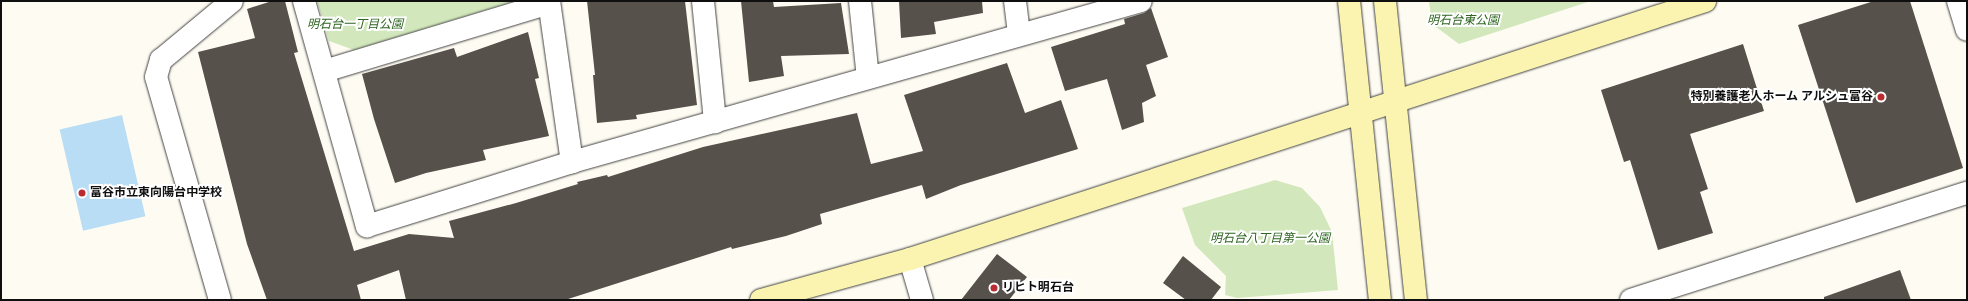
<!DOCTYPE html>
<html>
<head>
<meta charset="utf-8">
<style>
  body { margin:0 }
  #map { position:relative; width:1968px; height:301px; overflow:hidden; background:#fefcf2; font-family:"Roboto Serif","Noto Sans JP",serif }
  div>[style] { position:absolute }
  .green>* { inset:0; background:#d2e8bc }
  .water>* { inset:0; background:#b8ddf4; transform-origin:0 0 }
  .building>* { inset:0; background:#57514c }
  .roads { filter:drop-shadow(0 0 1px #424242) drop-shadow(0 0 1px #424242) }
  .street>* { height:22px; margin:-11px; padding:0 11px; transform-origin:11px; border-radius:11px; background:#fff }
  .secondary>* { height:22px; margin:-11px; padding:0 11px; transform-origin:11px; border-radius:11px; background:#fbf4b0 }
  .dots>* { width:11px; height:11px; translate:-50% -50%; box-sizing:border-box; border:2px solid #fff; border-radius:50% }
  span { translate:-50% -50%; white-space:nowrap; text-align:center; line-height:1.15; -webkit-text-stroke:4px #fff; paint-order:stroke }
  .park-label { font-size:12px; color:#2e6521; font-style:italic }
  .poi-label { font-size:12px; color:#0f0f0f; font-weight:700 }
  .right { translate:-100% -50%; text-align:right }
  .left { translate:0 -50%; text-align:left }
  .frame { position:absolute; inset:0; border:2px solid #0f0f0f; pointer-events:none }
</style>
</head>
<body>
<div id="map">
  <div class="green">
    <div style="clip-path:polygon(317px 1px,515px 1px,354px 50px,329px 41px)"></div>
    <div style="clip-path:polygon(1429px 1px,1591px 1px,1459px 44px,1432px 24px)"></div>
    <div style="clip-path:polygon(1275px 180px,1302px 188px,1320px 207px,1332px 232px,1338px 290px,1237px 298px,1225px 295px,1226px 276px,1195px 245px,1182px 208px)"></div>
  </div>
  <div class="water">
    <div style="left:122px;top:115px;width:104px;height:64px;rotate:77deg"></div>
  </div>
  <div class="building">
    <div style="clip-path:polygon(272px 1px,285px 1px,298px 52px,294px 53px,354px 251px,409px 234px,454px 238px,449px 221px,516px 203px,578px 184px,577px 182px,607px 175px,608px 177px,703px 147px,857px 113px,871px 164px,923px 151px,904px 95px,1007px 63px,1025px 113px,1061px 100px,1078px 149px,961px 185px,926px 199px,922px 185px,820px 214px,822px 224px,786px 236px,732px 249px,731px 247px,565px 300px,406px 300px,399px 270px,357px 285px,361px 300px,267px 300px,247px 244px,198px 52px,255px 38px,247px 9px)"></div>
    <div style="clip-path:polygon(587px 1px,685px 1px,697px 105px,636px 115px,637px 119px,597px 123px,593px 75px,595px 75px)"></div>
    <div style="clip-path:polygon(741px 1px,773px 1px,774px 7px,841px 3px,849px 54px,781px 56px,784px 76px,749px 82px)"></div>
    <div style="clip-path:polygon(899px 1px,982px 1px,983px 13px,934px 22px,936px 34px,901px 38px)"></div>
    <div style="clip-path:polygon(1874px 1px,1910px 1px,1963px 168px,1856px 203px,1798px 25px)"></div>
    <div style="clip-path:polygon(1151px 8px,1168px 57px,1146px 65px,1156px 96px,1142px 103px,1144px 122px,1122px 130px,1107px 79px,1065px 91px,1051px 47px,1125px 24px,1124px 19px,1144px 13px)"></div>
    <div style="clip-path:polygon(528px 32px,539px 78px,535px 79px,549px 136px,483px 150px,486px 160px,426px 173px,395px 183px,374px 119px,362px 74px,454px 48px,457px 57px)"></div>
    <div style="clip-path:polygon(1743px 44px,1764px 111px,1690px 134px,1708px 189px,1700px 192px,1713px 233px,1658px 250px,1630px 160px,1624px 162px,1601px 90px)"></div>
    <div style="clip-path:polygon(997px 254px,1027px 277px,1009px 300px,961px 300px)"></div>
    <div style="clip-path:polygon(1183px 256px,1221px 287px,1211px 300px,1186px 300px,1163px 283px)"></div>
    <div style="clip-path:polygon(1900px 270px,1911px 300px,1824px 300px,1824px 297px)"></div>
  </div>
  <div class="roads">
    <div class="street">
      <div style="left:304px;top:1px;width:234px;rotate:74.4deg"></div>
      <div style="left:367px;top:226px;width:215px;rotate:-17.3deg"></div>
      <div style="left:572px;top:162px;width:591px;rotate:-15.8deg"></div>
      <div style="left:549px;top:1px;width:163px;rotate:81.9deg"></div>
      <div style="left:703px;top:1px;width:122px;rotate:84.3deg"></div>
      <div style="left:860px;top:1px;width:77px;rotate:84.1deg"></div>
      <div style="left:1015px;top:1px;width:33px;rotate:83deg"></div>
      <div style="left:1958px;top:1px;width:30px;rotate:73deg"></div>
      <div style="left:324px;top:71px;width:235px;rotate:-16.8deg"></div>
      <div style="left:910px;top:259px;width:43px;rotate:73.7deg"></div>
      <div style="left:220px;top:300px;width:232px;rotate:-106deg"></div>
      <div style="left:156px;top:77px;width:18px;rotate:-74deg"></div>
      <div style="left:161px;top:60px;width:92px;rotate:-39.7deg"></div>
      <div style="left:1631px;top:300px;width:353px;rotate:-17.7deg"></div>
    </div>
    <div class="secondary">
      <div style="left:1349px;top:1px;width:301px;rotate:84.1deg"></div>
      <div style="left:1385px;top:1px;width:301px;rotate:84.1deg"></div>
      <div style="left:761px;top:300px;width:155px;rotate:-15.4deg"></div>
      <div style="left:910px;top:259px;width:836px;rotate:-17.98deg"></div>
    </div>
  </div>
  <div class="dots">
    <div style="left:1881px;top:97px;background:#ba2c31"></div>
    <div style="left:82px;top:193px;background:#ba2c31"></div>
    <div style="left:994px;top:288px;background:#ba2c31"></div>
  </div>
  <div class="park-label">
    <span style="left:1463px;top:21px">明石台東公園</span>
    <span style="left:355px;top:25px">明石台一丁目公園</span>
    <span style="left:1270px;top:239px">明石台八丁目第一公園</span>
  </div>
  <div class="poi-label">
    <span class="right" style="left:1873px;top:97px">特別養護老人ホーム アルシュ富谷</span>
    <span class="left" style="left:90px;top:193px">富谷市立東向陽台中学校</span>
    <span class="left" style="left:1002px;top:288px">リヒト明石台</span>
  </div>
  <div class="frame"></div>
</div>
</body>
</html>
